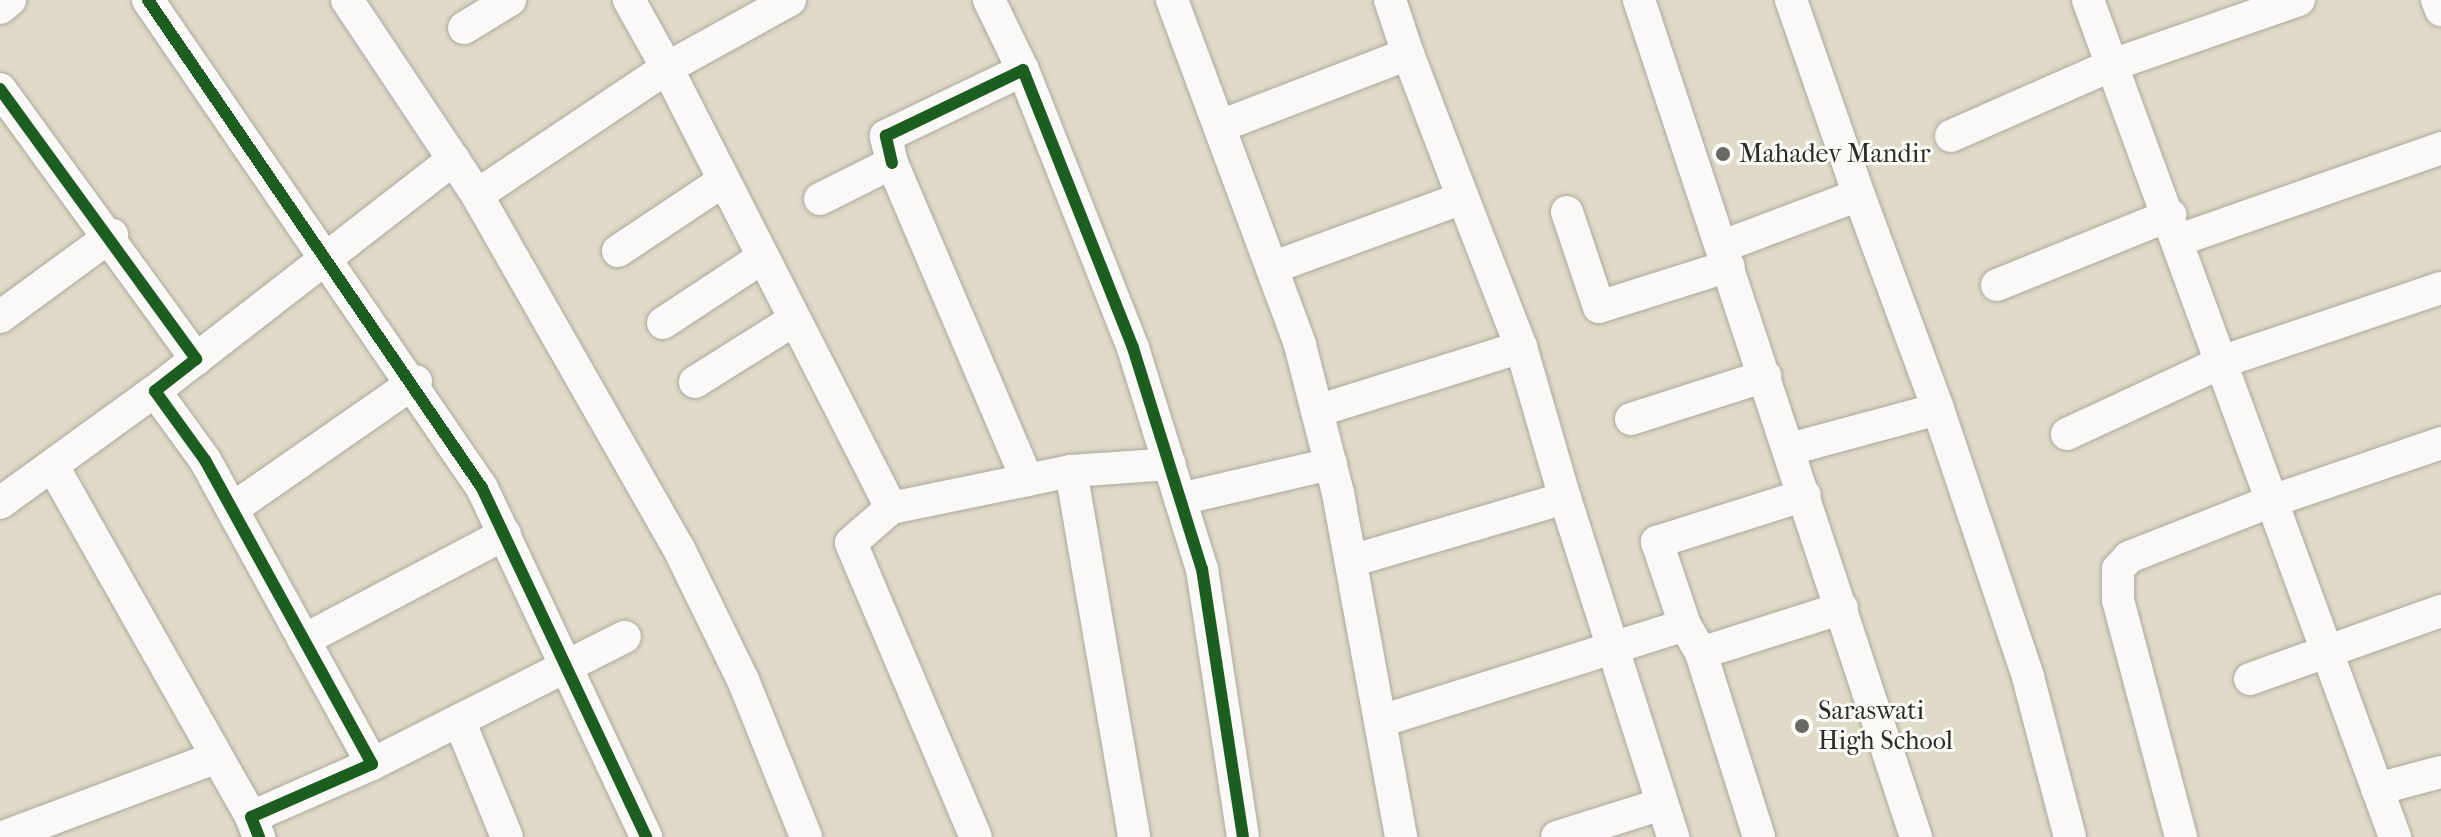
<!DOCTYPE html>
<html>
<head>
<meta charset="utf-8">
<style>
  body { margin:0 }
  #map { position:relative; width:2441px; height:837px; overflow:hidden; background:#e0dac8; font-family:"IM FELL French Canon",serif }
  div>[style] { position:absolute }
  .roads { filter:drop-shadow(0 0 2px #ada99e) drop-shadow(0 0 2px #ada99e) }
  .street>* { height:32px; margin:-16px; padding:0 16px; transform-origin:16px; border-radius:16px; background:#faf9f7 }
  .cycleway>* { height:12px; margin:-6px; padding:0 6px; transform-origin:6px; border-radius:6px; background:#1b5e20 }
  .dots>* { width:22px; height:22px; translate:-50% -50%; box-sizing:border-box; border:4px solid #fdfcf7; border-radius:50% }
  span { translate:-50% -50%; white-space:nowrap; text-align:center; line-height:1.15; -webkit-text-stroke:6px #fdfcf7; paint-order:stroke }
  .poi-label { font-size:26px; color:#2b2b2b }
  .left { translate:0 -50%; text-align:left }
</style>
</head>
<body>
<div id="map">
  <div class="roads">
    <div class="street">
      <div style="left:148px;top:0;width:591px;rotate:55.61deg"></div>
      <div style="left:482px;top:488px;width:386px;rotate:64.8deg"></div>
      <div style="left:347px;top:0;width:234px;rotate:56.3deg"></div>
      <div style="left:477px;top:195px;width:408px;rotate:60.3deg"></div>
      <div style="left:679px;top:549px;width:146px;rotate:64deg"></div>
      <div style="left:743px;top:680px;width:169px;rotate:68.1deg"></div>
      <div style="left:790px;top:0;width:141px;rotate:151.1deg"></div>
      <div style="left:667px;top:68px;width:494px;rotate:63deg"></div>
      <div style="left:891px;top:508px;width:184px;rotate:-11.6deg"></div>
      <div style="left:1071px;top:471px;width:99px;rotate:-4deg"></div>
      <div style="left:989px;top:0;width:78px;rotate:64.1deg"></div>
      <div style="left:1172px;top:0;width:368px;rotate:69.6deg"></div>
      <div style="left:1300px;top:345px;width:153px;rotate:75.6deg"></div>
      <div style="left:1338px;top:493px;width:350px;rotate:79.6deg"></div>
      <div style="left:1390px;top:0;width:57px;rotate:71.6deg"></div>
      <div style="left:1639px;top:0;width:882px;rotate:71.69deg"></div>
      <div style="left:1791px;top:0;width:207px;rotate:70.8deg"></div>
      <div style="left:2088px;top:0;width:892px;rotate:69.86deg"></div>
      <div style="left:2437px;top:0;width:11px;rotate:68deg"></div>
      <div style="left:0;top:8px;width:13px;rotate:-39deg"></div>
      <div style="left:464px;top:28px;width:54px;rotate:-31.3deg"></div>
      <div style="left:0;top:89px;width:334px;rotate:54deg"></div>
      <div style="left:196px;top:359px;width:52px;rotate:142deg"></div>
      <div style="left:155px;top:391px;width:85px;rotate:54.1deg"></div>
      <div style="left:205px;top:460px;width:347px;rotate:61.2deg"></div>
      <div style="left:372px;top:764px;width:132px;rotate:156.3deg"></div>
      <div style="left:251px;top:817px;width:22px;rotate:68deg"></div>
      <div style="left:1223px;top:125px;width:198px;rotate:-21deg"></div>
      <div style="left:1408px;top:54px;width:154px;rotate:69.1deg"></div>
      <div style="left:1951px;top:136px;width:176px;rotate:-23.8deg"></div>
      <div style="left:2112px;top:65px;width:198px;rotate:-19.2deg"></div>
      <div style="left:892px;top:163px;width:28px;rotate:-103deg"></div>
      <div style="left:886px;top:136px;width:152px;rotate:-25.7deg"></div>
      <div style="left:1023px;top:70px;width:299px;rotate:68.4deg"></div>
      <div style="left:1133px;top:348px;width:232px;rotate:72.7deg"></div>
      <div style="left:1202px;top:569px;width:271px;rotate:81.3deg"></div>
      <div style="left:477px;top:195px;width:229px;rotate:-33.8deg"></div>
      <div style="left:667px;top:68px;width:78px;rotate:-119.2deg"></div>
      <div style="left:820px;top:199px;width:80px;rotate:-26.6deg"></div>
      <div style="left:892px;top:163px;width:345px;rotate:66.9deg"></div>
      <div style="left:1567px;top:212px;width:100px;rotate:71.4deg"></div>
      <div style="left:1599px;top:307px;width:136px;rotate:-17.5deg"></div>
      <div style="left:2179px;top:240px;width:278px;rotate:-19.3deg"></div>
      <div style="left:1723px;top:246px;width:145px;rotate:-20.6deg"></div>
      <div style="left:1859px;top:195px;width:228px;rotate:69.7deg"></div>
      <div style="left:618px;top:251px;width:126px;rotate:-33.7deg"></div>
      <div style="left:1274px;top:267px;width:201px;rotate:-20.1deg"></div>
      <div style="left:1463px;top:198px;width:160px;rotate:68.7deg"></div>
      <div style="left:1997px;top:285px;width:187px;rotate:-22deg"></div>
      <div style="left:0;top:317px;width:139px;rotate:-36.2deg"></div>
      <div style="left:663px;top:323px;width:118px;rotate:-33.3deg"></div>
      <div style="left:196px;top:359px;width:326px;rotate:-37.8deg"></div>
      <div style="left:695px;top:382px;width:117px;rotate:-32.1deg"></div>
      <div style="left:1317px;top:411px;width:214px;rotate:-17.4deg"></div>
      <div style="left:1521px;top:347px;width:157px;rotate:73.8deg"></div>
      <div style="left:1631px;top:419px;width:141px;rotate:-17.8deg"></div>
      <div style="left:2067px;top:434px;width:173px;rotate:-24.9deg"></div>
      <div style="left:2224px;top:361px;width:229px;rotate:-18.6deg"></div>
      <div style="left:1790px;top:449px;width:153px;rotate:-15.1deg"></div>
      <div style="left:1938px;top:409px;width:283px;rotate:71.4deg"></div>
      <div style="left:2028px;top:677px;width:165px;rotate:75.3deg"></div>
      <div style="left:55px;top:470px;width:399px;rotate:60.5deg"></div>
      <div style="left:1071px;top:471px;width:371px;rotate:80.2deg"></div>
      <div style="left:1180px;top:499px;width:155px;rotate:-13.1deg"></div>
      <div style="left:0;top:503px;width:191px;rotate:-35.9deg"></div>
      <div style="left:891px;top:508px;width:53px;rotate:138.8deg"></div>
      <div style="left:851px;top:543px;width:319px;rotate:67deg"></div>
      <div style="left:232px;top:509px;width:224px;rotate:-34.8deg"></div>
      <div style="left:1351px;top:561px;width:223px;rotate:-16.4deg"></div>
      <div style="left:1565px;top:498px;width:356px;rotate:72.3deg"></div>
      <div style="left:1685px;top:625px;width:88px;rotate:-108.6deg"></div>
      <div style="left:1657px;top:542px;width:155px;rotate:-17.6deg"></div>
      <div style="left:304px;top:640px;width:227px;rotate:-27.8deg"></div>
      <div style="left:1701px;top:653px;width:193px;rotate:72.5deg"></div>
      <div style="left:2250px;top:679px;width:203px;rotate:-19.6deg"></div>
      <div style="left:459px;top:720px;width:126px;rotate:67.7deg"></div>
      <div style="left:1381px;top:721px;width:319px;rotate:-17.5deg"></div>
      <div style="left:1685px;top:625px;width:32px;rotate:60deg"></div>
      <div style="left:1701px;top:653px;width:148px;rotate:-17.7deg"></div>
      <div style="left:372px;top:764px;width:283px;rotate:-26.7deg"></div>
      <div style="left:2377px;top:789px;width:66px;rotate:-14.9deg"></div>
      <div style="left:3px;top:837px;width:228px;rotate:-20.5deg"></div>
      <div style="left:1557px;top:837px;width:110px;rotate:-17.4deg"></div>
      <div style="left:2181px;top:837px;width:245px;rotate:-104.9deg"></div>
      <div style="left:2118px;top:600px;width:31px;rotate:-90deg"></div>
      <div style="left:2118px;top:569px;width:16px;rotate:-47deg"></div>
      <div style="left:2129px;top:557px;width:154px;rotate:-21.4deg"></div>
      <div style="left:2272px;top:501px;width:179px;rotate:-18.9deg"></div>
    </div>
  </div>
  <div class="cycleway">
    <div style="left:148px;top:0;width:591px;rotate:55.61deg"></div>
    <div style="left:482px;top:488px;width:386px;rotate:64.8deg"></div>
    <div style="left:0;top:89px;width:334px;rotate:54deg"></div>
    <div style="left:196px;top:359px;width:52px;rotate:142deg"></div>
    <div style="left:155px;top:391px;width:85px;rotate:54.1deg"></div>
    <div style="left:205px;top:460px;width:347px;rotate:61.2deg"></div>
    <div style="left:372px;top:764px;width:132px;rotate:156.3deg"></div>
    <div style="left:251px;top:817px;width:22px;rotate:68deg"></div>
    <div style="left:892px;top:163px;width:28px;rotate:-103deg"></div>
    <div style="left:886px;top:136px;width:152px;rotate:-25.7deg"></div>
    <div style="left:1023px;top:70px;width:299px;rotate:68.4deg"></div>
    <div style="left:1133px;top:348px;width:232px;rotate:72.7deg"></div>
    <div style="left:1202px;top:569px;width:271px;rotate:81.3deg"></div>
  </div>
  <div class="dots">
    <div style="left:1723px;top:154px;background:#6a6862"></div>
    <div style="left:1802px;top:726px;background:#6a6862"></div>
  </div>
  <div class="poi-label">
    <span class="left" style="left:1739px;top:154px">Mahadev Mandir</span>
    <span class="left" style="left:1818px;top:726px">Saraswati<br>High School</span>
  </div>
</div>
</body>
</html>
